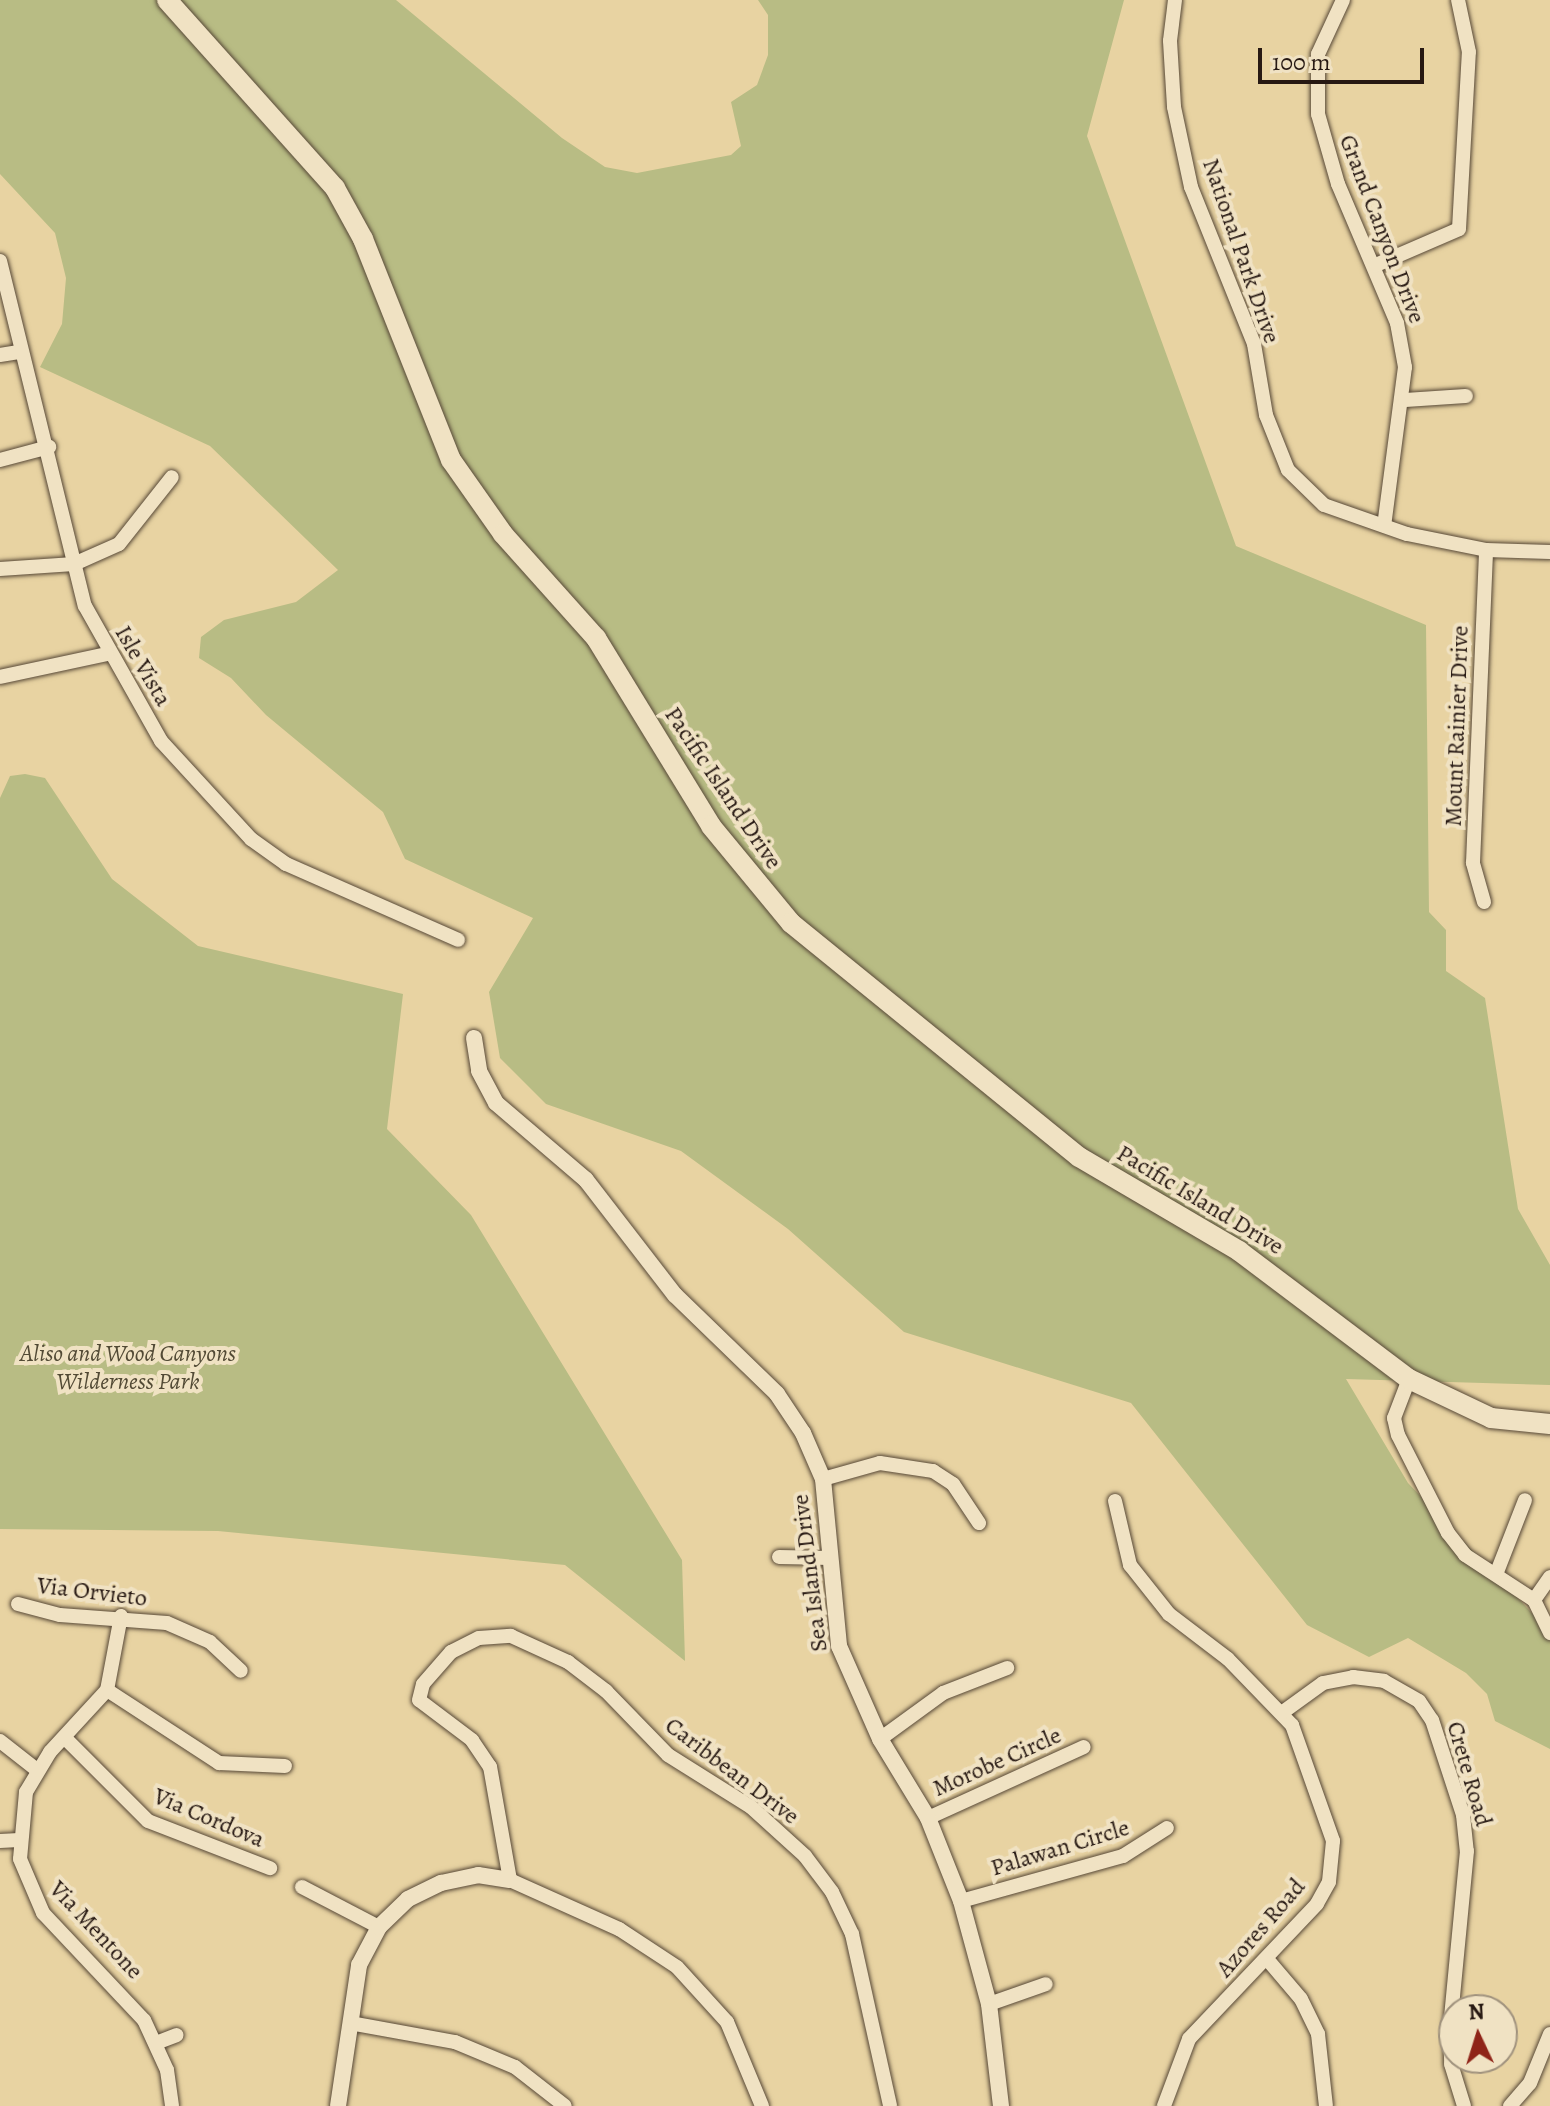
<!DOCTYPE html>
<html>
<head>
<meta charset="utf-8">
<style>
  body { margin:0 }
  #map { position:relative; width:1550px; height:2106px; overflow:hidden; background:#e8d3a2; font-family:Alegreya,serif }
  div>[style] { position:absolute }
  .green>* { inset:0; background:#b8bc84 }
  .roads { filter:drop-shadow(0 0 2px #574837) drop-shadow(0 0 2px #574837) }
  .minor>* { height:14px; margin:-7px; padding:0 7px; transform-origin:7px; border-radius:7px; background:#f0e2c3 }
  .tertiary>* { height:16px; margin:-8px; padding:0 8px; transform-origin:8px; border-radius:8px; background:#f0e2c3 }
  .secondary>* { height:20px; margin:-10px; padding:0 10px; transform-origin:10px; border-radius:10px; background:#f0e2c3 }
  span { translate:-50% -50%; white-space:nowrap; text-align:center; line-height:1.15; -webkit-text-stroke:8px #f0e2c3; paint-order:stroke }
  .street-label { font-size:24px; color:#271913 }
  .park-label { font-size:24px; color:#524a35; font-style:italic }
  .north { position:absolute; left:1438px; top:1994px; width:80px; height:80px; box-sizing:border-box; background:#f0e2c3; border:2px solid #a0927d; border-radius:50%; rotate:356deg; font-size:22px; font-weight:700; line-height:32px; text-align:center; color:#271913 }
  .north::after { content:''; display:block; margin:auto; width:28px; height:36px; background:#8f2418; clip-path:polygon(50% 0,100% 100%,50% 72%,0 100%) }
  .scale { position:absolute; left:1258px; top:48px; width:166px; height:36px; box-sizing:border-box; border:4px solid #271913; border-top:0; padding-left:10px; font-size:24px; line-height:28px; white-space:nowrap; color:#271913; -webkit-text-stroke:6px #f0e2c3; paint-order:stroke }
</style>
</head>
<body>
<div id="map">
  <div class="green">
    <div style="clip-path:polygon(0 0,396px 0,562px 138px,605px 167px,637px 173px,731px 155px,741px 146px,731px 102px,757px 85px,768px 55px,768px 15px,758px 0,1124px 0,1087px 136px,1236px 546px,1426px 625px,1429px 912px,1446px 930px,1446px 971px,1485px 998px,1518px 1209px,1550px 1265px,1550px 1385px,1346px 1379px,1408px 1483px,1550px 1632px,1550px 1749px,1495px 1721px,1487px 1694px,1466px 1673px,1408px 1638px,1369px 1657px,1307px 1625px,1131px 1403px,904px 1332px,788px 1229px,681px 1151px,546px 1104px,500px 1058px,489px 992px,533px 918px,405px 859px,383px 812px,266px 715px,231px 678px,199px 658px,201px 637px,224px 620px,296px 602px,338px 570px,210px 446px,40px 367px,62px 324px,66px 278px,55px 233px,0 174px)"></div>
    <div style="clip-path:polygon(25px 774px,45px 778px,112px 879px,198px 946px,403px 994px,387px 1129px,471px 1215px,682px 1560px,685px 1661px,565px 1565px,218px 1531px,0 1529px,0 798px,10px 776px)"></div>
  </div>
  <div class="roads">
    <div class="minor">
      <div style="left:1175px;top:0;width:41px;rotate:97deg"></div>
      <div style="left:1170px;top:41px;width:66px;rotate:86.5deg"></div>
      <div style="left:1174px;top:107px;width:82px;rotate:78deg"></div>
      <div style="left:1191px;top:187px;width:169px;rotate:68.1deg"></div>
      <div style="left:1254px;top:344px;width:72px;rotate:80.4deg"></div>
      <div style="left:1266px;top:415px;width:59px;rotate:68.2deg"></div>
      <div style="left:1288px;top:470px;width:50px;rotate:44.2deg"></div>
      <div style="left:1324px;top:505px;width:88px;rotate:19.3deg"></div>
      <div style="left:1407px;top:534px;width:81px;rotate:11.4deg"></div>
      <div style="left:1486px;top:550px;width:64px;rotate:1.8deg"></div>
      <div style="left:1343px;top:0;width:60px;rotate:114.8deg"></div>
      <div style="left:1318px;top:54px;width:60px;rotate:90deg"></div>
      <div style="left:1318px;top:114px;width:73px;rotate:74.1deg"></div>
      <div style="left:1338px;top:184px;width:151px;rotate:67deg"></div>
      <div style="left:1397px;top:323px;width:45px;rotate:79.7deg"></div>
      <div style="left:1405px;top:367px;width:160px;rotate:97.5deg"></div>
      <div style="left:0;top:261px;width:355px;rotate:76.2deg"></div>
      <div style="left:85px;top:606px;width:155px;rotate:60.6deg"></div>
      <div style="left:161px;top:741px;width:133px;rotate:47.4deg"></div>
      <div style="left:251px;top:839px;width:43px;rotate:35.5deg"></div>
      <div style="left:286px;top:864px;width:188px;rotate:23.8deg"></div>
      <div style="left:1376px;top:265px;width:90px;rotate:-23.4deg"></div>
      <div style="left:1459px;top:229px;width:177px;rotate:-86.8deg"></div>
      <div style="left:1469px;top:52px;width:53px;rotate:-101.9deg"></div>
      <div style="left:0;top:355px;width:19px;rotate:-9deg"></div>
      <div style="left:1405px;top:400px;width:61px;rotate:-3.8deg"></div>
      <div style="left:0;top:460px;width:51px;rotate:-14.9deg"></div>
      <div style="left:0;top:569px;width:74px;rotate:-3.9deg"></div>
      <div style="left:74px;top:564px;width:49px;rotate:-24deg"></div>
      <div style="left:119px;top:544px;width:85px;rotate:-51.7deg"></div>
      <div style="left:0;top:677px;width:109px;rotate:-12.1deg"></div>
      <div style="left:1484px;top:902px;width:41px;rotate:-105.8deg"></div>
      <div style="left:1473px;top:863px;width:313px;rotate:-87.6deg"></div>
      <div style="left:1409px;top:1379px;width:42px;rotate:111deg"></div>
      <div style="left:1394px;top:1418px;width:17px;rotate:77deg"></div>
      <div style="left:1398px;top:1435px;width:110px;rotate:63deg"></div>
      <div style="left:1448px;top:1533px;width:28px;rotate:52deg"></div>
      <div style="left:1465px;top:1555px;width:82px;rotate:33.1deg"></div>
      <div style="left:1534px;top:1600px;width:37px;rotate:64deg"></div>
      <div style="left:823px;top:1479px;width:59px;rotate:-15.7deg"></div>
      <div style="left:880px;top:1463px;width:54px;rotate:8.6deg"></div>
      <div style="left:933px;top:1471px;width:24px;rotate:33deg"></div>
      <div style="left:953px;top:1484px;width:47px;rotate:56.3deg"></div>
      <div style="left:1115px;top:1501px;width:66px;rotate:76.8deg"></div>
      <div style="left:1130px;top:1565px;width:63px;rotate:51.5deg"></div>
      <div style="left:1169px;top:1614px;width:74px;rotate:37.3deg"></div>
      <div style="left:1228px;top:1659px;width:92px;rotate:45.9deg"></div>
      <div style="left:1292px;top:1725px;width:123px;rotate:70.5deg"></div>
      <div style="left:1333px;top:1841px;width:41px;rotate:95.6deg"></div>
      <div style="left:1329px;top:1882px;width:25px;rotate:119deg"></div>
      <div style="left:1317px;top:1904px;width:186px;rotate:133.5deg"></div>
      <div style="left:1189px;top:2039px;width:72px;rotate:110.5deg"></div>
      <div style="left:779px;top:1557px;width:52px;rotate:1.1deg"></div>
      <div style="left:1497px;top:1572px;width:77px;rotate:-68.7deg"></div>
      <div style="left:1534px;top:1600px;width:28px;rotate:-55deg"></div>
      <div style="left:18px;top:1604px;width:43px;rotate:14.7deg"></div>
      <div style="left:60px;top:1615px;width:107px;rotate:4.3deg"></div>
      <div style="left:167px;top:1623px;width:47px;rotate:23.8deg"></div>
      <div style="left:210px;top:1642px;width:42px;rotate:43.1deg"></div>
      <div style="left:121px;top:1616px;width:75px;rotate:100.7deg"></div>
      <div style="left:107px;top:1690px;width:84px;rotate:132.6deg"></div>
      <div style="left:50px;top:1752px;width:47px;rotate:121deg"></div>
      <div style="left:26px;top:1792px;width:67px;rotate:95.1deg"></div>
      <div style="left:20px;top:1859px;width:59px;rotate:66.9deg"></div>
      <div style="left:43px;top:1913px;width:147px;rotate:46.7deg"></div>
      <div style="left:144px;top:2020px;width:55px;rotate:65.3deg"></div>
      <div style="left:167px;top:2070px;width:36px;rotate:82deg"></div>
      <div style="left:107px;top:1690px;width:134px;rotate:33.1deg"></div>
      <div style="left:219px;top:1763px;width:66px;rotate:2.6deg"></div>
      <div style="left:1283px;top:1712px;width:49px;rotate:-35.9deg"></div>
      <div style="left:1323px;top:1683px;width:31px;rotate:-11deg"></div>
      <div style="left:1353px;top:1677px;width:31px;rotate:7deg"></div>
      <div style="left:1384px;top:1681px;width:40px;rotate:29.7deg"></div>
      <div style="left:1419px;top:1701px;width:23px;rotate:56deg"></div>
      <div style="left:1432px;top:1720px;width:100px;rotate:71.9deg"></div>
      <div style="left:1463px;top:1815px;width:36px;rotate:84deg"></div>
      <div style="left:1467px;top:1851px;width:179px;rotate:95.5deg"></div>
      <div style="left:1450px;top:2029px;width:35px;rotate:88deg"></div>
      <div style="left:1451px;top:2064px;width:44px;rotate:72.8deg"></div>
      <div style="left:65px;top:1738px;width:117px;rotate:45deg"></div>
      <div style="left:148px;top:1821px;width:131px;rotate:21.1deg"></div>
      <div style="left:880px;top:1739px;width:78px;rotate:-36.1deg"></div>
      <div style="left:943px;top:1693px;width:69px;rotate:-21.3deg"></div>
      <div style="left:0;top:1741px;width:47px;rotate:38.1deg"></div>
      <div style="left:928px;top:1818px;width:171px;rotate:-24.5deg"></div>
      <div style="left:0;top:1841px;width:19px;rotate:-3deg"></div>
      <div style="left:302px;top:1887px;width:87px;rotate:27.5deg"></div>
      <div style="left:961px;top:1901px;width:168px;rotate:-15.5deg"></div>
      <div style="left:1123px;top:1856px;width:52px;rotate:-32.5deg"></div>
      <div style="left:1267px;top:1959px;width:52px;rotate:49.6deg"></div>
      <div style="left:1301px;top:1999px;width:39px;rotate:64deg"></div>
      <div style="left:1318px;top:2034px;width:72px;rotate:83.7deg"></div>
      <div style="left:989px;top:2004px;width:60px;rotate:-19.3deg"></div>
      <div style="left:350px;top:2023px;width:107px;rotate:10.3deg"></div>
      <div style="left:455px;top:2042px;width:65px;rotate:22.6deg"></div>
      <div style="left:515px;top:2067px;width:63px;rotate:38deg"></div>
      <div style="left:156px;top:2043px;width:22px;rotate:-21deg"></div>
      <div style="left:762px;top:2106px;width:91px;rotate:-112.6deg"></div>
      <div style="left:727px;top:2022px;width:74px;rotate:-132.3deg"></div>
      <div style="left:677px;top:1967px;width:69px;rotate:-146.8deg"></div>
      <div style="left:619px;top:1929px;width:120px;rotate:-155.8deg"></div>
      <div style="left:510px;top:1880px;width:115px;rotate:-100deg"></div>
      <div style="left:490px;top:1767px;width:32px;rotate:-124deg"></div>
      <div style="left:472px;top:1740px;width:66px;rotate:-143deg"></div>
      <div style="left:419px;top:1700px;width:16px;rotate:-76deg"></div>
      <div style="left:423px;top:1684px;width:43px;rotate:-48.8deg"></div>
      <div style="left:451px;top:1652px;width:31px;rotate:-27deg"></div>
      <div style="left:479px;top:1638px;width:32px;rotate:-4deg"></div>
      <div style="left:511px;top:1636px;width:63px;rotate:24.5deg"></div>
      <div style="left:568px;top:1662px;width:48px;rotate:37.3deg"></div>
      <div style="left:606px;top:1691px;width:89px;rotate:45.9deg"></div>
      <div style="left:668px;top:1755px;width:98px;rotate:32.1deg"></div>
      <div style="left:751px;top:1807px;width:73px;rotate:42.2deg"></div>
      <div style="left:805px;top:1856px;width:45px;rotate:53.1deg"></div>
      <div style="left:832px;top:1892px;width:47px;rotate:64.5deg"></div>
      <div style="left:852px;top:1934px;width:176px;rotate:77.5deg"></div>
      <div style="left:1510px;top:2106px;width:30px;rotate:-49deg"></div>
      <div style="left:1530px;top:2083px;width:53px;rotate:-67.8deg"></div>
    </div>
    <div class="tertiary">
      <div style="left:474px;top:1038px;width:33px;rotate:81deg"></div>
      <div style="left:479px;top:1071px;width:36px;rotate:62deg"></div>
      <div style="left:496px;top:1103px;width:118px;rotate:40.5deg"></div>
      <div style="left:586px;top:1180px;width:145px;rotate:52.3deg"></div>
      <div style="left:675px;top:1295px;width:142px;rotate:44.1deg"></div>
      <div style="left:777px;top:1394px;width:47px;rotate:56.3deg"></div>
      <div style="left:803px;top:1433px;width:50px;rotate:66.5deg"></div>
      <div style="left:823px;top:1479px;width:168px;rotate:84.5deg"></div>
      <div style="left:839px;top:1646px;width:102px;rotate:66.2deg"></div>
      <div style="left:880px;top:1739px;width:92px;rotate:58.7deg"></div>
      <div style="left:928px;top:1818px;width:89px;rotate:68.3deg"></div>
      <div style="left:961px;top:1901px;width:107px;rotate:74.8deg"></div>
      <div style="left:989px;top:2004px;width:103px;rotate:83.3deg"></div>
      <div style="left:338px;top:2106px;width:143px;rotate:-81.5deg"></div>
      <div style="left:359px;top:1965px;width:43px;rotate:-62.2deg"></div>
      <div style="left:379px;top:1927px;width:40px;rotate:-44deg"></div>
      <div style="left:408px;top:1899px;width:37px;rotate:-26deg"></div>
      <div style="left:441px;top:1883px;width:38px;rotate:-12deg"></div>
      <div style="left:478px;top:1875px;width:32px;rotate:9deg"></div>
    </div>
    <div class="secondary">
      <div style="left:167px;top:0;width:252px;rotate:48.2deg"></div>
      <div style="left:335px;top:188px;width:58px;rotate:61.2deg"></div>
      <div style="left:363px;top:239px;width:238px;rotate:68.3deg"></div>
      <div style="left:451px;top:460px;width:90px;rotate:54.9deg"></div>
      <div style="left:503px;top:534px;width:140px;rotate:48.2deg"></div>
      <div style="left:596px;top:638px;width:220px;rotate:58.5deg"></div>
      <div style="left:711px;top:826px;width:126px;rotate:50.5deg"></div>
      <div style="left:791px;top:923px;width:371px;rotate:39.1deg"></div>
      <div style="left:1079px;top:1157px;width:186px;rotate:30.4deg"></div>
      <div style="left:1239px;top:1251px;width:213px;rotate:37deg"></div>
      <div style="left:1409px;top:1379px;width:91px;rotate:25.4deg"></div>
      <div style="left:1491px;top:1418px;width:59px;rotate:5.8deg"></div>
    </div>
  </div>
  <div class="street-label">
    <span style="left:1382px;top:229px;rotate:69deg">Grand Canyon Drive</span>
    <span style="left:1241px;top:251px;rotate:71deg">National Park Drive</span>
    <span style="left:143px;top:666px;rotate:60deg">Isle Vista</span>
    <span style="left:1457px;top:726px;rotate:-88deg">Mount Rainier Drive</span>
    <span style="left:723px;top:788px;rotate:56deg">Pacific Island Drive</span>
    <span style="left:1200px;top:1200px;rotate:31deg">Pacific Island Drive</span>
    <span style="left:810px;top:1573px;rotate:-97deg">Sea Island Drive</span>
    <span style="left:92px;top:1592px;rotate:7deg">Via Orvieto</span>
    <span style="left:997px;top:1762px;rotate:-24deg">Morobe Circle</span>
    <span style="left:732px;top:1771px;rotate:37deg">Caribbean Drive</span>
    <span style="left:1469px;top:1774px;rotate:74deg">Crete Road</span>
    <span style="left:209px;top:1818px;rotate:23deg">Via Cordova</span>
    <span style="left:1060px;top:1848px;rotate:-17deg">Palawan Circle</span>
    <span style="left:1261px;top:1928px;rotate:-49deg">Azores Road</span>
    <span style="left:96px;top:1930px;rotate:47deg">Via Mentone</span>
  </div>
  <div class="park-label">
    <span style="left:128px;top:1368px">Aliso and Wood Canyons<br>Wilderness Park</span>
  </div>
  <div class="north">N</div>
  <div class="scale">100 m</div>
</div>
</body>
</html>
